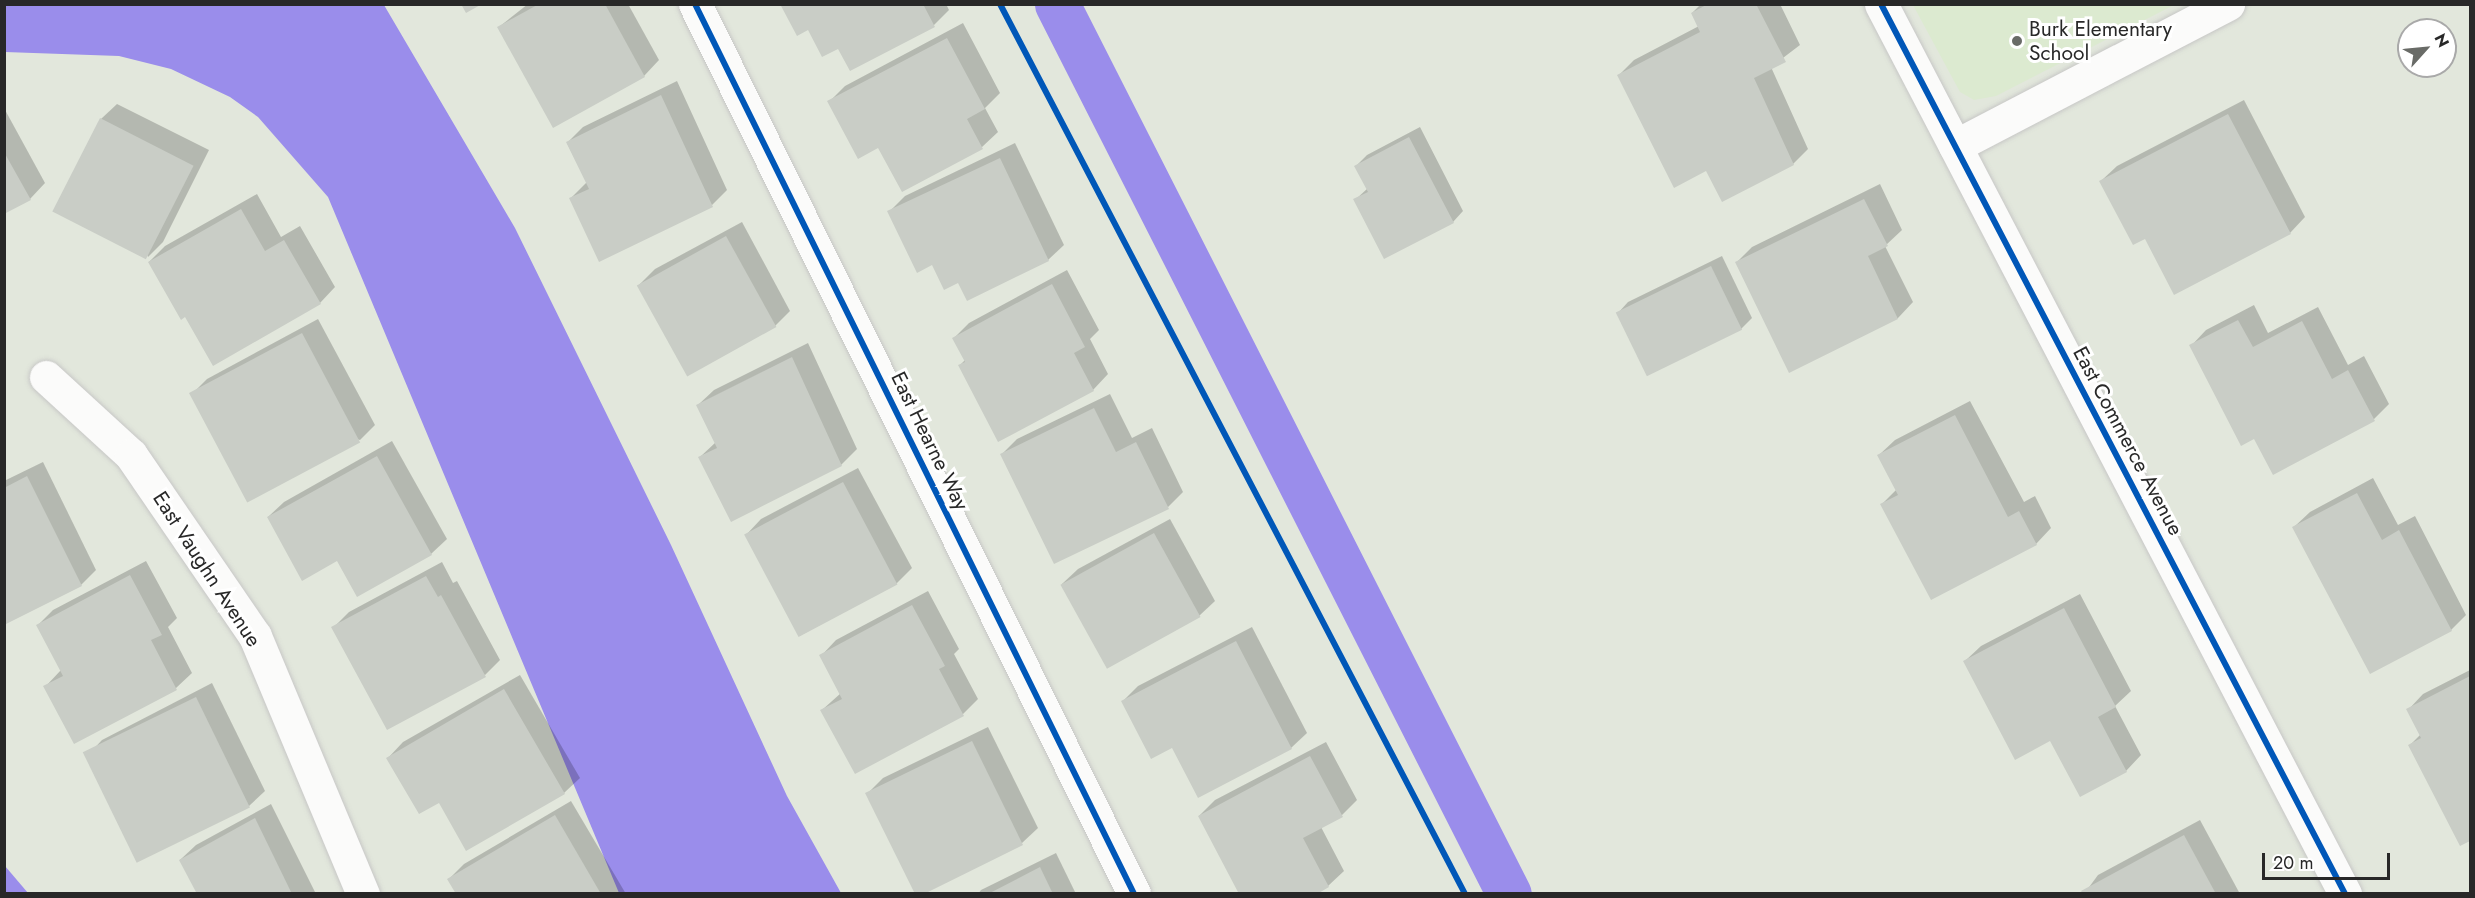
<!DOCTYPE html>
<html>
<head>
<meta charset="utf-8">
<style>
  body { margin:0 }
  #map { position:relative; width:2475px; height:898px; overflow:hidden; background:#e2e7dc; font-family:Jost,sans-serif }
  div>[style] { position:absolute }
  .education>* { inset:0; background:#dcead0 }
  .water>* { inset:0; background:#9a8deb }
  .shadow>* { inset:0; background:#0003 }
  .canal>* { height:45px; margin:-22.5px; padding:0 22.5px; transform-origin:22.5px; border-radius:22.5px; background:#9a8deb }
  .building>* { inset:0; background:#c9cdc6; transform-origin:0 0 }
  .roads { filter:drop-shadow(0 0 2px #c7c7c6) drop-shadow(0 0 2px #c7c7c6) }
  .minor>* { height:33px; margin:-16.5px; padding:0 16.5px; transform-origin:16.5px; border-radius:16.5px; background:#fbfbfa }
  .cycleway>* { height:6px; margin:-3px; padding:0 3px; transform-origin:3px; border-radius:3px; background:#0057b8 }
  .dots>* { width:16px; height:16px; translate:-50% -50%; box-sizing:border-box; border:3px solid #fff; border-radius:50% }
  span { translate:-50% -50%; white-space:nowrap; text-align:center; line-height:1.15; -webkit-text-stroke:6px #fff; paint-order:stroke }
  .poi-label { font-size:21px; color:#282828 }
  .left { translate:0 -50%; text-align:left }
  .street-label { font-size:21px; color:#282828 }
  .frame { position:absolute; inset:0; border:6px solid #282828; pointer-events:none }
  .north { position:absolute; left:2397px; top:18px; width:60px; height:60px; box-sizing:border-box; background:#fff; border:2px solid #a9a9a9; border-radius:50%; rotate:63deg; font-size:16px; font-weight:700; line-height:24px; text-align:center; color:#282828 }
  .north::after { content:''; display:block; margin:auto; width:21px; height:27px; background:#696b67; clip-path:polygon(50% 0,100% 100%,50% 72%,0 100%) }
  .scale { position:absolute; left:2262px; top:853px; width:128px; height:27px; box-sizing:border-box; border:3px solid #282828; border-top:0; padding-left:8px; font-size:18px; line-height:21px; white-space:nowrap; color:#282828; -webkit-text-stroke:4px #fff; paint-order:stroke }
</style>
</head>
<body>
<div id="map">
  <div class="education">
    <div style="clip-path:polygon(1913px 5px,2174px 5px,1996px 96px,1974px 100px,1960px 92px)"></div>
  </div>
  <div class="water">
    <div style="clip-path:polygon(4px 5px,384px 5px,515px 228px,671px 545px,787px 796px,841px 893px,619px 893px,328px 197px,258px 117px,230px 97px,171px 69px,119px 56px,5px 52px)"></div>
    <div style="clip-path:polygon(4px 866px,5px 866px,28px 893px,5px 893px)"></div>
  </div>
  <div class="shadow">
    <div style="clip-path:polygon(528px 4px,628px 4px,659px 60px,644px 76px,499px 27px)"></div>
    <div style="clip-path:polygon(782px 4px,946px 4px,949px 10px,934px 25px,839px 47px)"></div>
    <div style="clip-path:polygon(1701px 4px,1780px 4px,1800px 45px,1771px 67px,1808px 149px,1793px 164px,1706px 169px,1619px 75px,1634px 60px,1699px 26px,1692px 13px)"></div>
    <div style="clip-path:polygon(963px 23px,1000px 93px,985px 108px,998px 132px,982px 147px,902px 190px,879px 146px,829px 102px,845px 86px)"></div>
    <div style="clip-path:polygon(677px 81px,727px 190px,712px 205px,570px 199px,587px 182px,567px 143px,583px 127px)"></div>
    <div style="clip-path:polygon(2244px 100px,2305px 217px,2290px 233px,2146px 237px,2101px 181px,2117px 166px)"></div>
    <div style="clip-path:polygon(117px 104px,209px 150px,163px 242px,148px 257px,101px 119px)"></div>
    <div style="clip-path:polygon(4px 108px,45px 183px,30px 199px,4px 212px)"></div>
    <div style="clip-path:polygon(1420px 127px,1463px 211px,1453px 222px,1355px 200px,1368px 188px,1356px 166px,1367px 155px)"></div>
    <div style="clip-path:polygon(1015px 143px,1064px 245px,1048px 260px,959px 281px,933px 263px,889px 212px,905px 196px)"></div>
    <div style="clip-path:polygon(1880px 184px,1902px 230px,1885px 246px,1913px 302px,1898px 318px,1790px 371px,1737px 262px,1752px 247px)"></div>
    <div style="clip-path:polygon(257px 194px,281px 237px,300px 226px,335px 287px,320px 303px,186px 315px,149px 262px,165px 246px)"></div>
    <div style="clip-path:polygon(742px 222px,790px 311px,775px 326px,639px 285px,655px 269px)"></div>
    <div style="clip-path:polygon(1722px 256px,1752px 318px,1741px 329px,1618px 313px,1628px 302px)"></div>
    <div style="clip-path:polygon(1067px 270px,1099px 330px,1090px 339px,1108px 374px,1093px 390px,960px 365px,965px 360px,954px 338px,969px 323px)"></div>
    <div style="clip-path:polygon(2254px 305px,2268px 333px,2318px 307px,2348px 365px,2364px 356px,2389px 404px,2374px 419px,2255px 437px,2191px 346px,2206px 330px)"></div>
    <div style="clip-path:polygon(318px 319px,375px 425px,360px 440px,192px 394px,207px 379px)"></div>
    <div style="clip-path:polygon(808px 343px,857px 449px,841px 465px,731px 520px,700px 457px,716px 442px,698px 405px,714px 390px)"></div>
    <div style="clip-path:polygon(1110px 394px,1132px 438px,1152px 428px,1183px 492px,1168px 507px,1002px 454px,1017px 439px)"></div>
    <div style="clip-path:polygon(1970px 401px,2024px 502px,2035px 496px,2051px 528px,2036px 544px,1882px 504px,1897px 489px,1879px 455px,1895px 440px)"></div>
    <div style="clip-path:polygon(392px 441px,447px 539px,431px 554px,338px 559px,268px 517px,284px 502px)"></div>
    <div style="clip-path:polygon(43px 462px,96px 570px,81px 585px,4px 624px,4px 481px)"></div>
    <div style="clip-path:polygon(858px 468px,912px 568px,896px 584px,799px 636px,746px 535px,761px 519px)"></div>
    <div style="clip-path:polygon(2373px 478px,2398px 525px,2415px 516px,2466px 615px,2451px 630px,2294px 527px,2310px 512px)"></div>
    <div style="clip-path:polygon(1170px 519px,1215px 601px,1199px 616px,1062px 584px,1078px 569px)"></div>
    <div style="clip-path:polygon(146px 561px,177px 618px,168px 627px,192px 673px,176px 688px,75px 742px,45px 687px,61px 670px,38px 625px,53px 610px)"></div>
    <div style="clip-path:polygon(442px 562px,453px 583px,457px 581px,500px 660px,485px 675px,333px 628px,349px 612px)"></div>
    <div style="clip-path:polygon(928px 591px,959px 649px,954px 654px,978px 699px,963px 714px,822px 710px,841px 693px,821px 656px,836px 640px)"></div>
    <div style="clip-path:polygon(2080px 594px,2131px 691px,2115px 706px,2141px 755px,2126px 771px,2051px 739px,1965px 661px,1981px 646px)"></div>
    <div style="clip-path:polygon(1252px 627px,1307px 733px,1291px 748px,1173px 746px,1123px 701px,1138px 686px)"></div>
    <div style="clip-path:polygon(2470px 670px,2470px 839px,2461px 844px,2410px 745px,2421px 734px,2408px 710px,2423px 694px)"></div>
    <div style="clip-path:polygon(520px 675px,580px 778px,564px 793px,439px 801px,388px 758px,403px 742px)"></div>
    <div style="clip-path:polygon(212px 683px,265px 791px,249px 806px,87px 756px,102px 740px)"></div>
    <div style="clip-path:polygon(988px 727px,1038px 828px,1022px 843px,920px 894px,867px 794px,883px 778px)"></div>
    <div style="clip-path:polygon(1326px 742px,1357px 800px,1342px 815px,1321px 827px,1344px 871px,1328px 886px,1199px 816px,1215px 800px)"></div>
    <div style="clip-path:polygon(571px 801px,626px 894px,457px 894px,449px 879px,464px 864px)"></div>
    <div style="clip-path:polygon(271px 804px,316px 894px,199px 894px,180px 860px,196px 845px)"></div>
    <div style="clip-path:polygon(2200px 820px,2240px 894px,2084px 894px,2098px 875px)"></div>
    <div style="clip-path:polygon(1056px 853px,1076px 894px,978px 894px,981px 890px)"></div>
  </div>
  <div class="canal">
    <div style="left:1057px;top:4px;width:998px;rotate:63.08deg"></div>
  </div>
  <div class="building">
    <div style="clip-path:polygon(461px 4px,482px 4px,466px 13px)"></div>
    <div style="clip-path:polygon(539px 4px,605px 4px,645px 77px,553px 128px,497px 27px)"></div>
    <div style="clip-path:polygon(780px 4px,923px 4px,935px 27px,850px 71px,838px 49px,822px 57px,808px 30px,797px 36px)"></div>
    <div style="clip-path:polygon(1708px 4px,1756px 4px,1786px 62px,1754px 78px,1794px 165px,1722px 202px,1706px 171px,1674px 188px,1617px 75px,1700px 32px,1691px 13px)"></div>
    <div style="clip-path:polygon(947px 38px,985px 109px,967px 119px,983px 149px,902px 192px,878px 148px,858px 159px,827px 101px)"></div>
    <div style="clip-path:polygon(661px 95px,713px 207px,599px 262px,569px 198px,589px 189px,566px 142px)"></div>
    <div style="clip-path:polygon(2228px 114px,2291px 234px,2174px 295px,2145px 239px,2133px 245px,2099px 181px)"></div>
    <div style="left:100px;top:118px;width:105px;height:105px;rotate:27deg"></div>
    <div style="clip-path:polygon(1409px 137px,1454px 223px,1384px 259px,1353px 199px,1368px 192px,1354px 166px)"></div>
    <div style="clip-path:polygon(4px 152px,31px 200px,4px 214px)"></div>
    <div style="clip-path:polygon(1000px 158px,1049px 261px,967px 301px,958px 283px,944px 290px,932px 265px,917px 273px,887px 211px)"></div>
    <div style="clip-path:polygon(1864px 199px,1888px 246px,1868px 256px,1898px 319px,1789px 373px,1735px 262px)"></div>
    <div style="clip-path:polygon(241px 209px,265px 251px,284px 240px,321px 304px,213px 366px,185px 317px,181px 320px,148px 262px)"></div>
    <div style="left:726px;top:236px;width:104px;height:102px;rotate:61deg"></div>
    <div style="left:1711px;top:266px;width:71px;height:106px;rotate:64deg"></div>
    <div style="clip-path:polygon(1052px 284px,1085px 347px,1074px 353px,1094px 391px,998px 442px,958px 365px,965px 362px,952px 338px)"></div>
    <div style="clip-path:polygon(2238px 320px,2253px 347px,2302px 321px,2332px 379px,2348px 370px,2375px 421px,2273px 475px,2254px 439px,2241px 446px,2189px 345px)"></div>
    <div style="left:302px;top:333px;width:124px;height:128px;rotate:62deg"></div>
    <div style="clip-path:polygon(792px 357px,842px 466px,731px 522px,698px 457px,717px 448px,696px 405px)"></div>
    <div style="clip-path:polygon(1094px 408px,1116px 452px,1136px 442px,1169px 509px,1054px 564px,1000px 454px)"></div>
    <div style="clip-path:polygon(1955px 415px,2008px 517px,2019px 511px,2037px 545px,1931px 600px,1880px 504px,1898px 495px,1877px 455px)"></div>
    <div style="clip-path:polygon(377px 456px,432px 555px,357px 597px,337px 561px,302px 581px,267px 517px)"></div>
    <div style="clip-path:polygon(27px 476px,82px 586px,4px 625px,4px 488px)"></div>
    <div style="left:843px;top:482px;width:116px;height:112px;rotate:62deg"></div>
    <div style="clip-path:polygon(2357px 493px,2382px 540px,2399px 530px,2452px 631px,2370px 674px,2292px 527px)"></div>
    <div style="left:1154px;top:533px;width:96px;height:107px;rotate:61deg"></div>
    <div style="clip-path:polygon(130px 575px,162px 635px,151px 640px,177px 690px,74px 744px,43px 686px,63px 676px,36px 625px)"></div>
    <div style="clip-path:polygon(426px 576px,438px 597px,441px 595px,486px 677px,387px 730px,331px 627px)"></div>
    <div style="clip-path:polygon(912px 605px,945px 666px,939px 669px,964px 716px,855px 774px,820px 710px,842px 699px,819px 655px)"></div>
    <div style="clip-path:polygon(2064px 608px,2116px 707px,2098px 717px,2127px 772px,2080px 797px,2050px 741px,2015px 760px,1963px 661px)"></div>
    <div style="clip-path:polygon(1236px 641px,1292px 749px,1198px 798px,1172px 748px,1151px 759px,1121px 701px)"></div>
    <div style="clip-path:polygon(2470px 676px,2470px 841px,2460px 846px,2408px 745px,2421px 738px,2406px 709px)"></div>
    <div style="clip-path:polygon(504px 689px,565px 794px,466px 851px,439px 803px,419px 814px,386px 758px)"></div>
    <div style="left:196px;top:697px;width:123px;height:126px;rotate:64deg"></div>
    <div style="clip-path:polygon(972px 741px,1023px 845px,924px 894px,915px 894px,865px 793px)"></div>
    <div style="clip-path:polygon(1310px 756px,1343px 817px,1303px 838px,1329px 887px,1317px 894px,1239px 894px,1198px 816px)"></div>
    <div style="clip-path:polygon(555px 815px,601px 894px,456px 894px,447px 879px)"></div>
    <div style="clip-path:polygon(255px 818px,292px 894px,197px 894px,179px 860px)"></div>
    <div style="clip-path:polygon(2184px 835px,2216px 894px,2083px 894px,2081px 891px)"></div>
    <div style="clip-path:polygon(1040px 867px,1053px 894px,988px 894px)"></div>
  </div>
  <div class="roads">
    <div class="minor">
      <div style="left:695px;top:4px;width:992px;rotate:63.74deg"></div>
      <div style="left:1881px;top:4px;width:1004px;rotate:62.46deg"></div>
      <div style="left:1955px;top:146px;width:308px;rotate:-27.5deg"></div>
      <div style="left:46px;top:377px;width:115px;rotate:42.5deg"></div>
      <div style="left:131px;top:455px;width:219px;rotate:55.6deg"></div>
      <div style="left:255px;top:636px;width:280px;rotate:67.3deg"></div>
    </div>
  </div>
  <div class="cycleway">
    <div style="left:695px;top:4px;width:992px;rotate:63.74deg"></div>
    <div style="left:1000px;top:4px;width:1004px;rotate:62.41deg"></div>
    <div style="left:1881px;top:4px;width:1004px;rotate:62.46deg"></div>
  </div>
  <div class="dots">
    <div style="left:2017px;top:41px;background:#696b67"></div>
  </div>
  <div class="poi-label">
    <span class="left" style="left:2029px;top:41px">Burk Elementary<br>School</span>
  </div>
  <div class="street-label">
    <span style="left:930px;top:441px;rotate:64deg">East Hearne Way</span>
    <span style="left:2128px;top:441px;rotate:62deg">East Commerce Avenue</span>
    <span style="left:207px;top:569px;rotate:57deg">East Vaughn Avenue</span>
  </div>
  <div class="frame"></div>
  <div class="north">N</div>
  <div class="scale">20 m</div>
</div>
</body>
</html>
